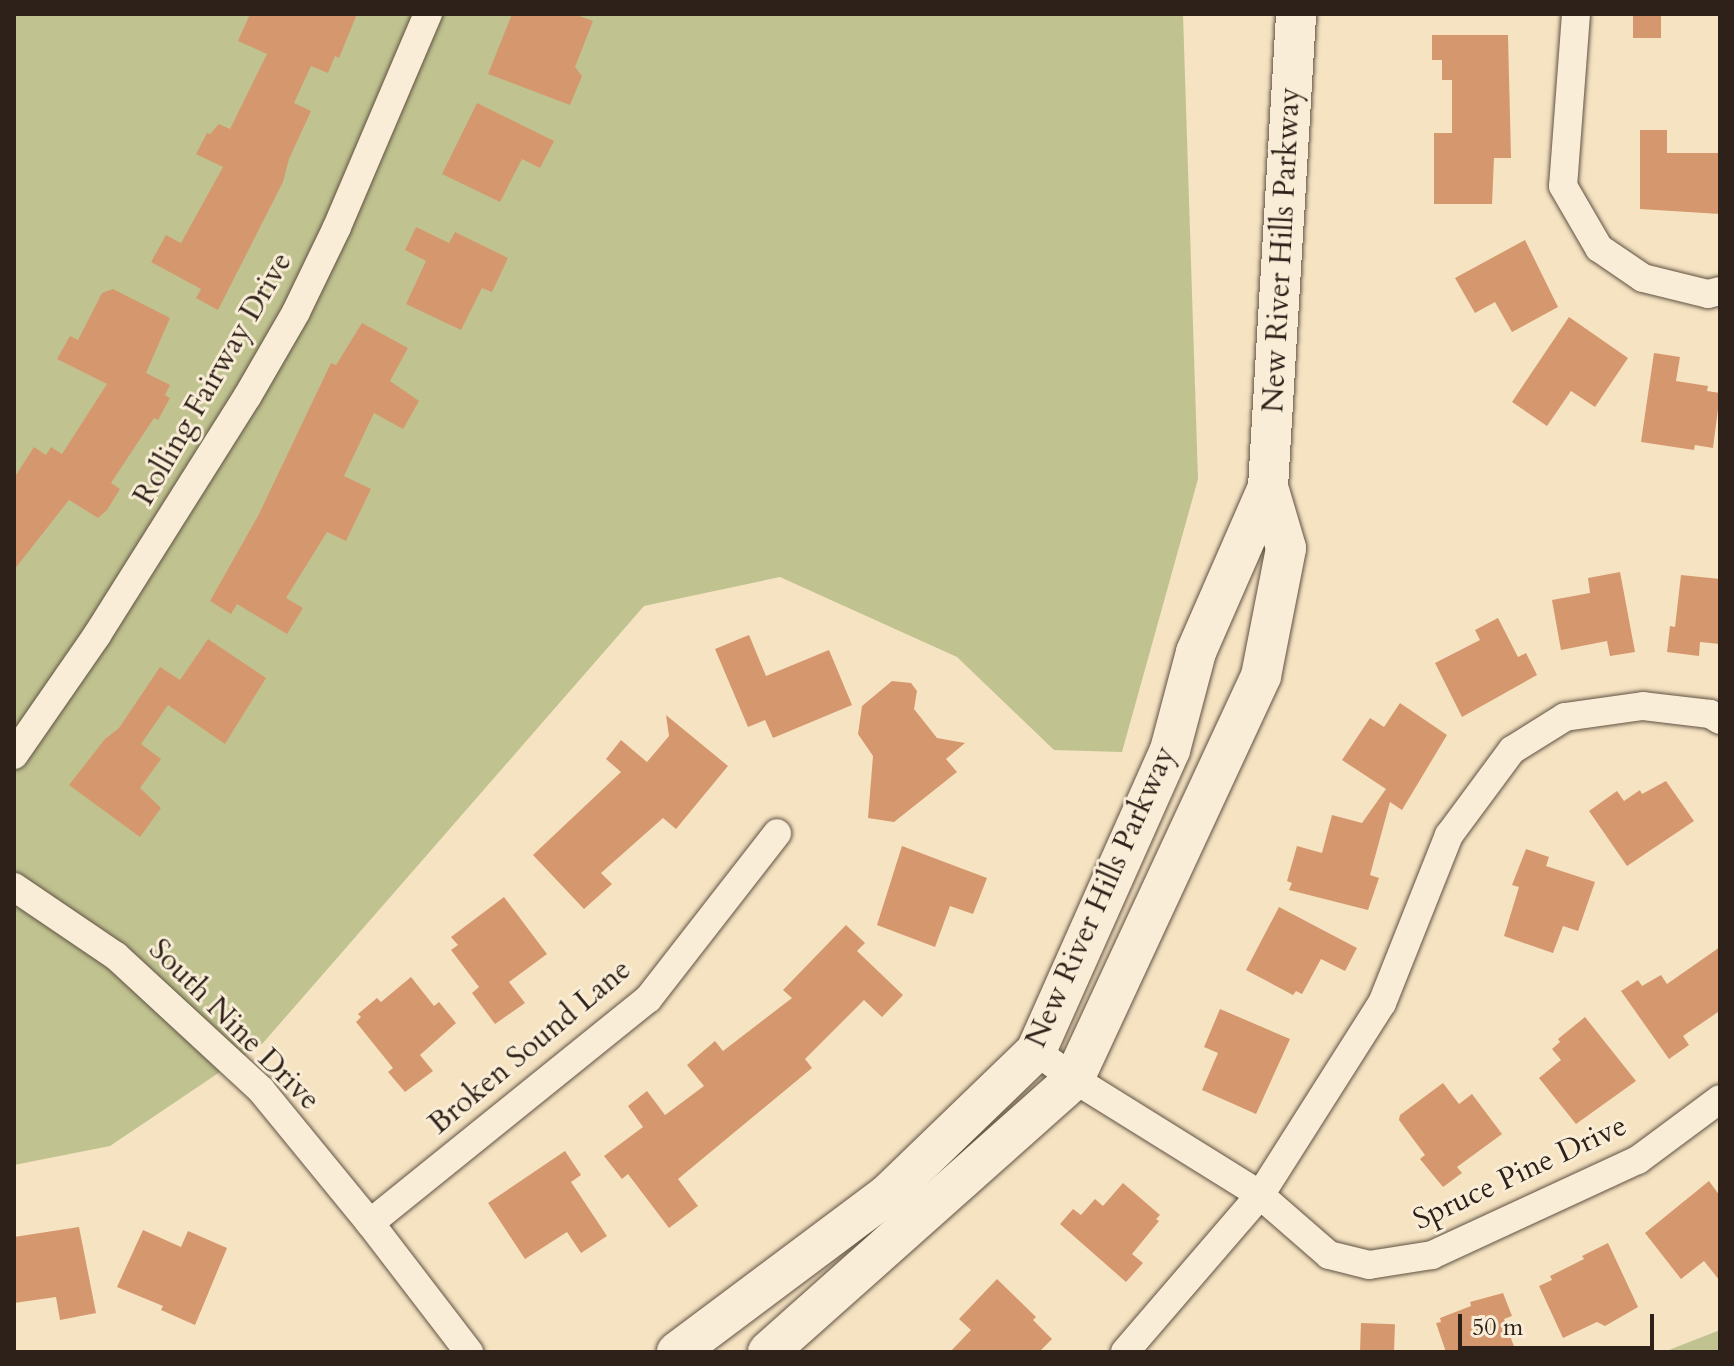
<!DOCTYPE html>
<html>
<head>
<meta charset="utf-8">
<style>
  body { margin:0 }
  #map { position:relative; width:1734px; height:1366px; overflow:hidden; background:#f6e3c2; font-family:Cardo,serif }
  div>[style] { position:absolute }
  .green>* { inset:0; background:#c0c390 }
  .building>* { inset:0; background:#d5986e; transform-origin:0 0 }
  .roads { filter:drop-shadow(0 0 2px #605243) drop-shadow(0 0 2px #605243) }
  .street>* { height:28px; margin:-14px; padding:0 14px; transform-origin:14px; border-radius:14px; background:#f9edd7 }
  .secondary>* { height:40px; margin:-20px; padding:0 20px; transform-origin:20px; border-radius:20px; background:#f9edd7 }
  span { translate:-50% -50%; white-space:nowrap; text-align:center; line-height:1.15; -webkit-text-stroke:6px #f9edd7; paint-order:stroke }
  .street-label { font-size:30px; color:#2e2119 }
  .frame { position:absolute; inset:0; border:16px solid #2e2119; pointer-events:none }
  .scale { position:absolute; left:1458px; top:1314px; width:196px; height:36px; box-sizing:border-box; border:4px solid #2e2119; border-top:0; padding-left:10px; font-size:24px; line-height:28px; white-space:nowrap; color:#2e2119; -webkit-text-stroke:6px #f9edd7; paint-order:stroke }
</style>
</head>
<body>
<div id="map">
  <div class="green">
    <div style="clip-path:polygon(14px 14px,1183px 14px,1198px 479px,1122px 752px,1054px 750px,957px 657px,780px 577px,644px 606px,263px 1043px,110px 1146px,14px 1165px)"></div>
    <div style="clip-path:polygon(1720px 1330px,1720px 1352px,1664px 1352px,1679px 1346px)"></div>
  </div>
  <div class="building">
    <div style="clip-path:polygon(250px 14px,357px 14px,339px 58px,335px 56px,328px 73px,311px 66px,294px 103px,311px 111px,289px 159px,283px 182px,218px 310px,196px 298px,201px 289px,151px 262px,166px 235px,181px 243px,223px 167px,196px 154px,207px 133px,210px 134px,219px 124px,230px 129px,267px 54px,238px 41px)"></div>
    <div style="clip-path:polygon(512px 14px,574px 14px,593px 21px,575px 67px,582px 76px,570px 105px,488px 74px)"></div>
    <div style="left:1633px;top:14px;width:28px;height:24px"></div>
    <div style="clip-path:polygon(1432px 35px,1508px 35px,1511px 158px,1494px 158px,1492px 204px,1434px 204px,1434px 133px,1452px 133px,1452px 80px,1442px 80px,1442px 60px,1432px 60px)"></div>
    <div style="clip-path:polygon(477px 103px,554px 141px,540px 168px,522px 159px,500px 202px,442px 174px)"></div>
    <div style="clip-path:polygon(1640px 130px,1667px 130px,1667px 153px,1720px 153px,1720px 214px,1640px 209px)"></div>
    <div style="clip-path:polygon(416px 227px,449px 243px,455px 232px,508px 258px,492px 292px,482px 288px,461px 330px,406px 304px,426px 261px,405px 250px)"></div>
    <div style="clip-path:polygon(1525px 240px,1558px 307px,1512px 332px,1495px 302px,1475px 313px,1455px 278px)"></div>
    <div style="clip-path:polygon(113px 289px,170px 318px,146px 373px,170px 385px,165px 395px,170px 398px,158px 420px,154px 418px,111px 483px,120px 489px,107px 510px,98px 518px,69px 500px,14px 570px,14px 478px,34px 447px,46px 455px,51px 447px,62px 454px,107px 384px,57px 359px,70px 336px,78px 340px,102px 293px)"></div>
    <div style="clip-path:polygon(1569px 317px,1628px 358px,1595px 407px,1571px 391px,1547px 426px,1512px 402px)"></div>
    <div style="clip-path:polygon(362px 323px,408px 348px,390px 381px,419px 401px,403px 429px,374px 413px,344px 476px,371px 489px,346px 541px,327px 532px,286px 598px,303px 608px,287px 634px,237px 604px,231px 614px,210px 601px,258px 516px,331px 363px,336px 365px)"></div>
    <div style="clip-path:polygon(1654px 353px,1680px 357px,1676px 381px,1708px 386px,1707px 391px,1720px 393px,1713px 448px,1695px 445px,1694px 450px,1641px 442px)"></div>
    <div style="clip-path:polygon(1620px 572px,1635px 652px,1610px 656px,1607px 641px,1561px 650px,1552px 600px,1590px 593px,1588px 578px)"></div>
    <div style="clip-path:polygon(1681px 575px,1720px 579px,1720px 644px,1700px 642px,1699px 656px,1667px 652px,1670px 626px,1675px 627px)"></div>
    <div style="clip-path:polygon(1498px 618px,1518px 657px,1526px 653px,1537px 675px,1462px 717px,1435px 663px,1480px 640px,1475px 630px)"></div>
    <div style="clip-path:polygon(749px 635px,766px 676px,829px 650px,852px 705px,773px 738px,765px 720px,748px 727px,715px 649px)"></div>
    <div style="clip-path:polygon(208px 639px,266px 678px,225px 744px,168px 705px,141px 744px,161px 759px,140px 788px,161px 808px,140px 837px,69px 785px,105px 739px,119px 728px,160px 667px,180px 680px)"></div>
    <div style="clip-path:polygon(892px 681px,911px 683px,917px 691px,914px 709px,937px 738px,965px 743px,946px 759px,957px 772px,894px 822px,868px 818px,873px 756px,858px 734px,862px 706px)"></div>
    <div style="clip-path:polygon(1400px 703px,1447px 735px,1402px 810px,1390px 802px,1370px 875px,1379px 878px,1368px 910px,1289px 890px,1292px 883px,1287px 881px,1297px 846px,1322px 853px,1332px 815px,1362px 823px,1386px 789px,1342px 760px,1370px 718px,1384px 727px)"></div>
    <div style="clip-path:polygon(666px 715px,728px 766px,676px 829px,663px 818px,601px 873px,612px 884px,584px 909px,533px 855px,621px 772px,606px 759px,621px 740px,647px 762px,669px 736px)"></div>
    <div style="clip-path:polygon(1666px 781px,1694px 821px,1627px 866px,1589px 811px,1617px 791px,1624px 801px,1640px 790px,1642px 794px)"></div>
    <div style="clip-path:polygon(902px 846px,987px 878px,973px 914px,950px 906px,935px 947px,877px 925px)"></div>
    <div style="clip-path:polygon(1526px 849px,1549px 857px,1546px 866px,1595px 882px,1578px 931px,1563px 926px,1553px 953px,1504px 936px,1519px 887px,1512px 885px)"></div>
    <div style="clip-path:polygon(504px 897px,547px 954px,509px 982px,525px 1003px,495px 1024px,472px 993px,479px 987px,451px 950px,458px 945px,451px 937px)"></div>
    <div style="clip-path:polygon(1279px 907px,1357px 948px,1345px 971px,1321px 959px,1302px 994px,1296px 991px,1293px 995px,1246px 970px)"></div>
    <div style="clip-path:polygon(846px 925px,865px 943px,857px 951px,903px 995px,882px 1017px,864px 1000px,805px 1059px,812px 1068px,678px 1179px,698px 1206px,669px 1228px,628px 1174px,622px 1179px,604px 1156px,643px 1127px,628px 1106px,647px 1091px,665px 1115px,704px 1086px,687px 1065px,715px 1041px,723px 1051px,792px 998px,783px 990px)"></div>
    <div style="clip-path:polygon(1720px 947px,1718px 1012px,1683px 1036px,1689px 1045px,1669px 1059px,1621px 991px,1638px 980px,1642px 986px,1661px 975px,1667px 984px)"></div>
    <div style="clip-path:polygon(411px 977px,434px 1006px,439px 1002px,456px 1023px,420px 1055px,433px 1071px,405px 1092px,388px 1072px,393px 1068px,356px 1022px,361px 1017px,358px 1014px,377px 998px,381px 1002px)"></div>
    <div style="clip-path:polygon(1220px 1009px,1290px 1039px,1256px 1114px,1202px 1090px,1218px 1053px,1204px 1047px)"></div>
    <div style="clip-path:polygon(1585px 1017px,1636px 1081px,1576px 1124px,1539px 1078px,1561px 1060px,1552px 1049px,1560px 1042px,1558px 1039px)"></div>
    <div style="clip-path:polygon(1443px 1083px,1459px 1104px,1472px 1094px,1502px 1134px,1457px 1167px,1462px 1173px,1443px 1187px,1420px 1159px,1425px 1155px,1399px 1120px,1400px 1115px)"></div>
    <div style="clip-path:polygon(565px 1151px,581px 1175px,571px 1182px,607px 1236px,581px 1253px,567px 1232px,525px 1259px,488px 1203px)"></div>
    <div style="clip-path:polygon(1709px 1181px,1720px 1196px,1720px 1281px,1704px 1261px,1681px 1279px,1645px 1233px)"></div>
    <div style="clip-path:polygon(1123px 1183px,1160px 1215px,1156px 1219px,1159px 1221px,1132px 1254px,1143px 1263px,1126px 1282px,1060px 1224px,1073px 1209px,1081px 1215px,1095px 1199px,1103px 1206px)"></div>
    <div style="clip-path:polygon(79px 1227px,96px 1313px,60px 1320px,56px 1297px,14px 1303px,14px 1237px)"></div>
    <div style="clip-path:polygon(143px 1230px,181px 1247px,188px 1231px,227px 1248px,195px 1325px,161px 1310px,163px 1306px,117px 1287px)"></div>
    <div style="clip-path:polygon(1608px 1243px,1638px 1307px,1605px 1326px,1597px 1322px,1563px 1338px,1539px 1286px,1552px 1280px,1550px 1276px,1584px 1259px,1582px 1256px)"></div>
    <div style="clip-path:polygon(997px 1279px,1036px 1317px,1033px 1320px,1052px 1339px,1039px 1352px,950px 1352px,971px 1330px,959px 1319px)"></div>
    <div style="clip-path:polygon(1503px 1293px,1512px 1316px,1504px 1319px,1516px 1352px,1446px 1352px,1436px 1323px,1441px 1322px,1440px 1318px,1471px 1306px,1470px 1302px)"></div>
    <div style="left:1361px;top:1323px;width:34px;height:29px;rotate:2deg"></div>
  </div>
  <div class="roads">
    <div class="street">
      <div style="left:1576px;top:14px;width:172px;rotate:94.3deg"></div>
      <div style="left:1563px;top:186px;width:72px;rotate:59.9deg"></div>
      <div style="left:1599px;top:248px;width:53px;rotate:34.3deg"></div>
      <div style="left:1643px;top:278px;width:67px;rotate:13.8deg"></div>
      <div style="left:1708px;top:294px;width:12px;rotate:-14deg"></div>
      <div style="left:1720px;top:720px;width:12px;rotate:-149deg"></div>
      <div style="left:1710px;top:714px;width:67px;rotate:-173.2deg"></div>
      <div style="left:1643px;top:706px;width:79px;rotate:172deg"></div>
      <div style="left:1565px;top:717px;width:62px;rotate:148.1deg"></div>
      <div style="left:1512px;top:750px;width:106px;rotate:126.5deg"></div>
      <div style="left:1449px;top:835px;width:181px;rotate:111.7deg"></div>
      <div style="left:1382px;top:1003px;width:227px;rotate:122.4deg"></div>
      <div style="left:1260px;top:1195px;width:91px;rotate:41deg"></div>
      <div style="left:1329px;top:1255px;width:41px;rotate:14deg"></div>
      <div style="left:1369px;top:1265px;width:64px;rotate:-9deg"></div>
      <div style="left:1432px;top:1255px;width:227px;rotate:-24.8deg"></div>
      <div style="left:1638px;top:1160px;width:102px;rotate:-36.6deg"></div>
      <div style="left:14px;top:755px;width:146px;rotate:-55.3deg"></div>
      <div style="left:97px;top:635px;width:281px;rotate:-57.8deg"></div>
      <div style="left:247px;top:397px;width:98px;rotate:-60deg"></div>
      <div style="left:296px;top:312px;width:94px;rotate:-64.2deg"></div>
      <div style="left:337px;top:227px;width:232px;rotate:-66.9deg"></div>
      <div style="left:14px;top:887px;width:123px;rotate:34.1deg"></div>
      <div style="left:116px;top:956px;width:197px;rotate:42.7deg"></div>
      <div style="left:261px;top:1090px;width:172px;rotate:50.7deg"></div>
      <div style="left:370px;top:1223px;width:163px;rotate:52.5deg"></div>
      <div style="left:1036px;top:1051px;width:47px;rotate:36.4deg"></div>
      <div style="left:1074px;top:1079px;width:219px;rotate:31.9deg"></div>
      <div style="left:1260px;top:1195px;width:207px;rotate:130.7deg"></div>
      <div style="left:370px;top:1223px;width:357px;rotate:-38.9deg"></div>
      <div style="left:648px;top:999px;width:210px;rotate:-52.1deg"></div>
    </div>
    <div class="secondary">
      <div style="left:677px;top:1352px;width:262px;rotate:-36.8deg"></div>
      <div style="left:887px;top:1195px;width:207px;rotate:-44deg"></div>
      <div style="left:1036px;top:1051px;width:329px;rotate:-66deg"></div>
      <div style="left:1170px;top:750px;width:101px;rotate:-75.1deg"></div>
      <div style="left:1196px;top:652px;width:180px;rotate:-66.4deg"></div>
      <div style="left:1268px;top:487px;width:474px;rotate:-86.6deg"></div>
      <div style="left:768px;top:1352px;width:410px;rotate:-41.7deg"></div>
      <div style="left:1074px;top:1079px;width:444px;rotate:-65.1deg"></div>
      <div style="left:1261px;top:676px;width:130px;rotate:-78.9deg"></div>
      <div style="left:1286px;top:548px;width:64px;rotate:-106.4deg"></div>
    </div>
  </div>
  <div class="street-label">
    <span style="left:1282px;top:250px;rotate:-87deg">New River Hills Parkway</span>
    <span style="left:213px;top:379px;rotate:-60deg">Rolling Fairway Drive</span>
    <span style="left:1101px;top:897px;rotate:-66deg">New River Hills Parkway</span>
    <span style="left:234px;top:1025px;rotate:45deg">South Nine Drive</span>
    <span style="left:530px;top:1047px;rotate:-40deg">Broken Sound Lane</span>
    <span style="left:1520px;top:1173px;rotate:-25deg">Spruce Pine Drive</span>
  </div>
  <div class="frame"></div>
  <div class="scale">50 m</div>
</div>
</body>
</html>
